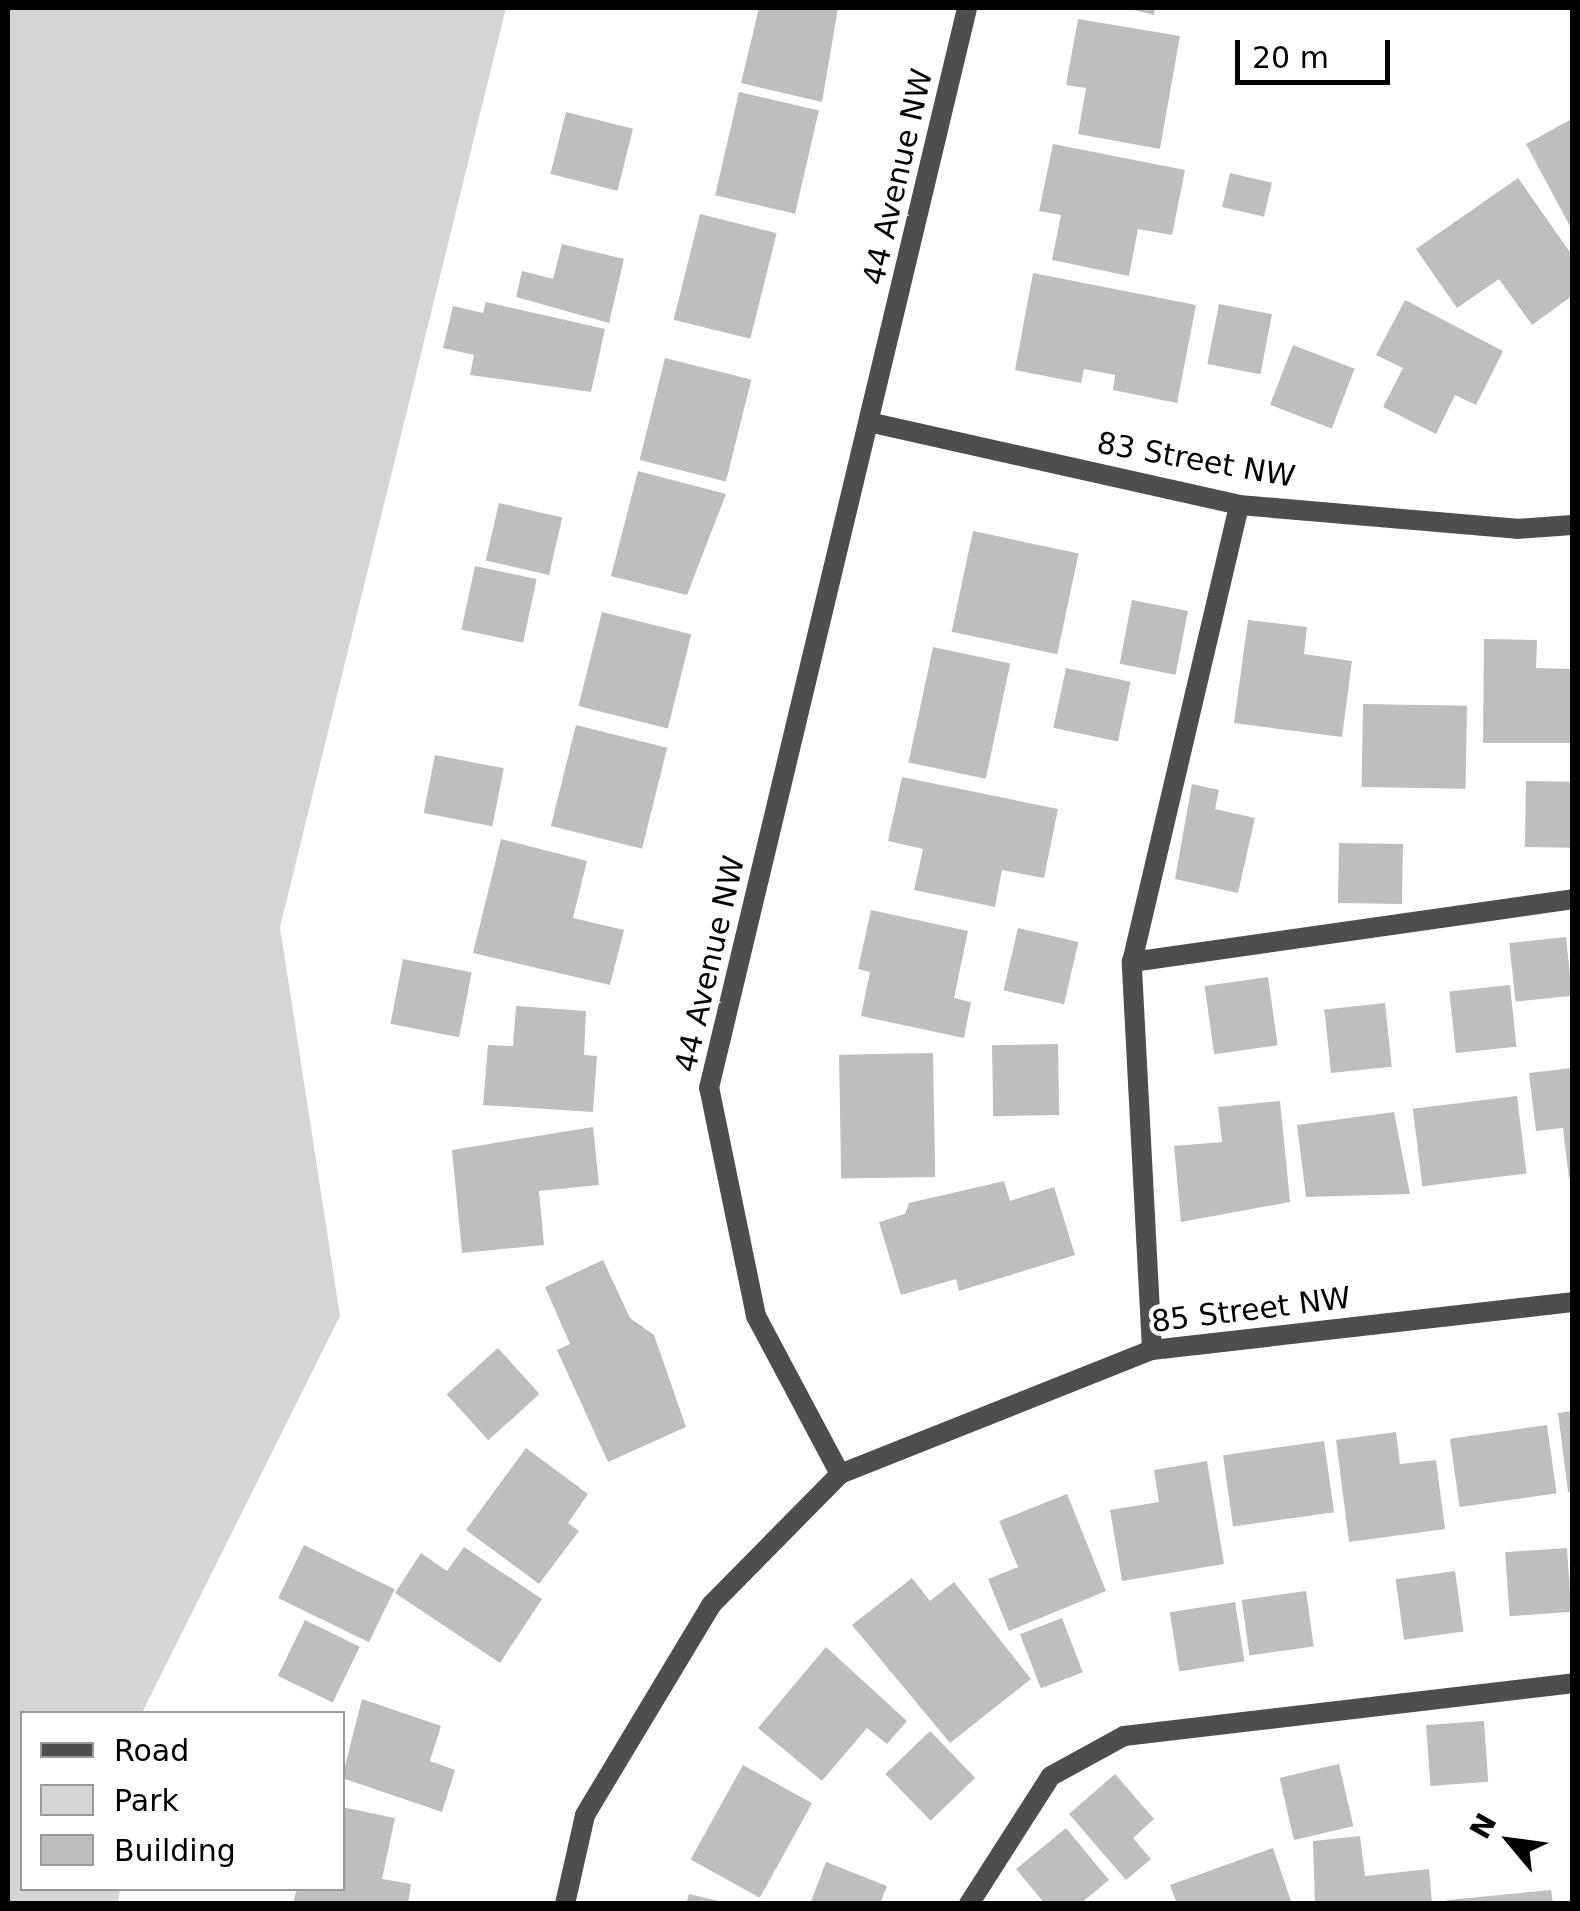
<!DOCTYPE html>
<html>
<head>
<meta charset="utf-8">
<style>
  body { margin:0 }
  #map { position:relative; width:1580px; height:1911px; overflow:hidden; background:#fff; font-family:"DejaVu Sans",sans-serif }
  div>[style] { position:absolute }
  .green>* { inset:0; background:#d5d5d5 }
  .building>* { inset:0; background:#bebebe; transform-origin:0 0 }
  .service>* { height:20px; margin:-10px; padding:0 10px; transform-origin:10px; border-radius:10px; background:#4e4e4e }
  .minor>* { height:20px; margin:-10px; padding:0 10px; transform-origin:10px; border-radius:10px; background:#4e4e4e }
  span { translate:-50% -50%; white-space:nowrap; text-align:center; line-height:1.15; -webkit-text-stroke:9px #fff; paint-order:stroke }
  .street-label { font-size:30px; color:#000 }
  .frame { position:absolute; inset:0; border:10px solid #000; pointer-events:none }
  .legend { position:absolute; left:20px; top:1711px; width:325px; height:180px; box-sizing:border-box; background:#fff; border:2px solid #999; margin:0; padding:12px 18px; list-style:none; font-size:30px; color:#000 }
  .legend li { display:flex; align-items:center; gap:20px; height:50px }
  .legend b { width:50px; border:2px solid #999 }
  .north { position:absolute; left:1460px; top:1791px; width:100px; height:100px; -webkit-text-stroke:8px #fff; paint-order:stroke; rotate:299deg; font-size:28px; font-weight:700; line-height:40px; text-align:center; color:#000 }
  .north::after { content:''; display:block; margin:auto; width:35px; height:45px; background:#000; clip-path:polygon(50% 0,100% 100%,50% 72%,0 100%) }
  .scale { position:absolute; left:1235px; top:40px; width:155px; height:45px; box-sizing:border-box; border:5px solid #000; border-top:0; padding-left:12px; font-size:30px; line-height:35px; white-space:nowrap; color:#000; -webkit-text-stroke:8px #fff; paint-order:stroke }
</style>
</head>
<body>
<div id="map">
  <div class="green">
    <div style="clip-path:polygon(8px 8px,506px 8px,280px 927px,340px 1316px,142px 1713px,22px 1714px,22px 1888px,120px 1889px,118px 1903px,8px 1903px)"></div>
  </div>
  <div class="building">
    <div style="clip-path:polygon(759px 8px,838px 8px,822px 102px,741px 83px)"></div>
    <div style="clip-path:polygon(1126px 8px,1155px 8px,1154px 15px)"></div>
    <div style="clip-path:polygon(1078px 19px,1180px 36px,1160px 149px,1078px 134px,1086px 88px,1066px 85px)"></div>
    <div style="left:739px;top:92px;width:82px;height:106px;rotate:13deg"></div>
    <div style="left:566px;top:112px;width:69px;height:64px;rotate:14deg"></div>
    <div style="clip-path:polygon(1572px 119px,1572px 230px,1526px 144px)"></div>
    <div style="clip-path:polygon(1053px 144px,1185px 170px,1172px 235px,1138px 229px,1129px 276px,1052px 260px,1061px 215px,1039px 211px)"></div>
    <div style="left:1230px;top:173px;width:43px;height:35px;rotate:13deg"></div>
    <div style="clip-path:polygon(1518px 178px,1572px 255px,1572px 296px,1532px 325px,1499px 279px,1457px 308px,1416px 249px)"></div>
    <div style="left:700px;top:214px;width:79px;height:109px;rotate:14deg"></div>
    <div style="clip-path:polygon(562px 244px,624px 259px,609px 323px,516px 297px,522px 271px,553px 279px)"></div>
    <div style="clip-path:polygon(1033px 273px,1196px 305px,1177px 403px,1113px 390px,1115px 375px,1084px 369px,1081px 383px,1015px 370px)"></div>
    <div style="clip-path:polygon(1405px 300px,1503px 351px,1476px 405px,1455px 395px,1436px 434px,1383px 407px,1403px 368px,1376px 355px)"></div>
    <div style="clip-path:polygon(486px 302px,605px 329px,591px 392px,470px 375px,474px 355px,443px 348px,453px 306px,483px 313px)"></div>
    <div style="left:1219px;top:304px;width:54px;height:61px;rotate:11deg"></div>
    <div style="left:1293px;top:345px;width:66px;height:64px;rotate:21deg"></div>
    <div style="left:665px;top:358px;width:89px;height:105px;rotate:14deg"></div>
    <div style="clip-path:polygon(638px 471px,726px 494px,687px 595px,611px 576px)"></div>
    <div style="left:499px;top:503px;width:65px;height:59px;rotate:13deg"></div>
    <div style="left:973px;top:531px;width:108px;height:103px;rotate:12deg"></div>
    <div style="left:475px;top:566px;width:63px;height:65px;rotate:12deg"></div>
    <div style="left:1132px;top:600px;width:57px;height:65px;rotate:11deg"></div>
    <div style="left:602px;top:612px;width:92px;height:97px;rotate:14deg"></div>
    <div style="clip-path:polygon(1248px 620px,1307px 627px,1304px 654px,1352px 661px,1342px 737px,1234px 723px)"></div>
    <div style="clip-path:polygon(1484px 639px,1537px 640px,1536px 668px,1572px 669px,1572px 743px,1483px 743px)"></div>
    <div style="left:933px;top:647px;width:79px;height:118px;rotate:12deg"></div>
    <div style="left:1066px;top:668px;width:66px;height:61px;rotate:12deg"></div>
    <div style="left:1363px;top:704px;width:104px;height:83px;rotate:1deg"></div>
    <div style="left:576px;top:725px;width:94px;height:104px;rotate:14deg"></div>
    <div style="left:435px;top:755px;width:70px;height:59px;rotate:11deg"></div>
    <div style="clip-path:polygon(902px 777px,1058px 809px,1044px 878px,1002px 870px,995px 907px,914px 890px,923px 849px,888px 841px)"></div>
    <div style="left:1526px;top:781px;width:46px;height:66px;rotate:1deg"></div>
    <div style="clip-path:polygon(1192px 784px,1219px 790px,1215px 809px,1255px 818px,1238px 893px,1175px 879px)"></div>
    <div style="clip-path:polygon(501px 839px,587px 861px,573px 918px,624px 930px,610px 985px,473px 953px)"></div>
    <div style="left:1339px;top:843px;width:64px;height:60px;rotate:1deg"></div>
    <div style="clip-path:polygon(871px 910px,968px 931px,954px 998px,971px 1002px,964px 1038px,861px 1016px,870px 972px,858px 969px)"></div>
    <div style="left:1018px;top:928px;width:62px;height:64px;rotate:13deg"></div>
    <div style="left:1566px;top:937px;width:59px;height:57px;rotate:84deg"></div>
    <div style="left:403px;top:959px;width:70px;height:66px;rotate:11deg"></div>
    <div style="left:1268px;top:977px;width:69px;height:64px;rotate:82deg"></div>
    <div style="left:1510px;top:985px;width:62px;height:61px;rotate:84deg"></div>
    <div style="left:1385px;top:1003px;width:64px;height:61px;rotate:84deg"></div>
    <div style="clip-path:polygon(516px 1006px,586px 1011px,584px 1055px,597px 1056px,593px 1112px,483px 1105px,488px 1045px,513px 1046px)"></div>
    <div style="left:1058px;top:1044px;width:71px;height:66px;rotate:89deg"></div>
    <div style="left:933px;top:1053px;width:124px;height:94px;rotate:89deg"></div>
    <div style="clip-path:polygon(1572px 1068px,1572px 1179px,1569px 1179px,1563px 1128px,1536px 1131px,1529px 1073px)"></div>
    <div style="left:1517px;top:1096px;width:78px;height:105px;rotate:83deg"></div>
    <div style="clip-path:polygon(1280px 1101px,1290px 1202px,1181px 1222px,1174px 1146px,1222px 1142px,1218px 1107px)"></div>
    <div style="clip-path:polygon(1394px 1112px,1410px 1194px,1306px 1197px,1297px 1125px)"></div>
    <div style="clip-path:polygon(593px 1127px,599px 1185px,539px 1191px,544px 1245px,462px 1253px,452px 1150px)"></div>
    <div style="clip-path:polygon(1004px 1181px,1010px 1201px,1054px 1187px,1075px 1255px,959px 1291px,956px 1279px,901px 1295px,879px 1222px,905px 1214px,909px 1203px)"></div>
    <div style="clip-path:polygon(603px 1260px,630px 1318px,654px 1335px,686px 1427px,608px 1462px,557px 1350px,570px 1344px,545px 1287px)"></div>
    <div style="left:498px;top:1348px;width:62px;height:69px;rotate:48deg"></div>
    <div style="clip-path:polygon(1572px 1411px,1572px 1492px,1568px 1492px,1558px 1413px)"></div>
    <div style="left:1547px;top:1425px;width:69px;height:98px;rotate:82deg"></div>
    <div style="clip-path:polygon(1396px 1432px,1400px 1464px,1436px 1460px,1445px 1529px,1349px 1542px,1336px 1440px)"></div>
    <div style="left:1324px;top:1441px;width:72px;height:102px;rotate:82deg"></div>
    <div style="clip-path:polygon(526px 1448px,588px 1494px,568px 1523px,579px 1531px,539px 1584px,466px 1530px)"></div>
    <div style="clip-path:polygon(1207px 1461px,1224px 1564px,1122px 1581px,1110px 1510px,1159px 1502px,1154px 1470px)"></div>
    <div style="clip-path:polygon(1067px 1494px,1106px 1591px,1009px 1631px,988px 1579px,1018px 1567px,999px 1521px)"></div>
    <div style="left:304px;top:1545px;width:101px;height:59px;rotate:26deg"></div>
    <div style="clip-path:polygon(464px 1547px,542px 1599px,500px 1663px,395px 1593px,421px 1553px,447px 1571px)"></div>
    <div style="left:1567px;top:1548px;width:64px;height:62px;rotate:86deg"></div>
    <div style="left:1455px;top:1571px;width:61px;height:60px;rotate:82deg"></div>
    <div style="clip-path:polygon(912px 1578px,930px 1601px,954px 1582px,1031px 1679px,950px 1743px,852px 1625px)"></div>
    <div style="left:1306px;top:1591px;width:56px;height:65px;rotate:82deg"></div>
    <div style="left:1235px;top:1602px;width:60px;height:66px;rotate:81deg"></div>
    <div style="left:1062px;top:1618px;width:58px;height:45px;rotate:69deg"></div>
    <div style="left:305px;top:1620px;width:61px;height:62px;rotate:26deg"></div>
    <div style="clip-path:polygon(826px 1647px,907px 1721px,887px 1744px,867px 1728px,822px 1781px,758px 1728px)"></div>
    <div style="clip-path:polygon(362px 1699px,441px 1726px,430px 1761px,455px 1770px,442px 1812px,342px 1778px)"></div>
    <div style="left:1484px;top:1721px;width:61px;height:58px;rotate:86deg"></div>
    <div style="left:930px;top:1731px;width:65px;height:62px;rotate:46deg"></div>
    <div style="left:1339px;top:1764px;width:64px;height:61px;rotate:77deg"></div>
    <div style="left:743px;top:1765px;width:79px;height:108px;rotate:29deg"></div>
    <div style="clip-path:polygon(1115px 1774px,1154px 1819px,1133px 1838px,1151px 1859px,1126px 1880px,1069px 1814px)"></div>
    <div style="clip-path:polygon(342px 1807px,395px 1818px,382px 1879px,411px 1884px,408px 1904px,293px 1904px,297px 1888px,342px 1888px)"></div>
    <div style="clip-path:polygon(1066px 1828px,1109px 1880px,1080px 1904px,1045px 1904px,1016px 1869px)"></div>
    <div style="clip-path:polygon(1360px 1836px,1365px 1876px,1429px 1869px,1432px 1904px,1315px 1904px,1313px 1841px)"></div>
    <div style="clip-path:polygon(1273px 1848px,1292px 1904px,1177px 1904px,1170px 1885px)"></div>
    <div style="clip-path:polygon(826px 1862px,887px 1886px,880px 1904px,810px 1904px)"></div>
    <div style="clip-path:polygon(1551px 1890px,1553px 1904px,1447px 1904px,1447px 1900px)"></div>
    <div style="clip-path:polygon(689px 1894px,723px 1902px,723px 1904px,686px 1904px)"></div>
  </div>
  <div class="service">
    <div style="left:1132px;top:962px;width:444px;rotate:-8.1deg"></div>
    <div style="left:1152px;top:1350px;width:389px;rotate:-93deg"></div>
    <div style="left:1132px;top:962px;width:469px;rotate:-76.8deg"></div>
    <div style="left:969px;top:1904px;width:152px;rotate:-57.4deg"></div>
    <div style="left:1051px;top:1776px;width:83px;rotate:-28.7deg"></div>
    <div style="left:1124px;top:1736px;width:451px;rotate:-6.7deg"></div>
  </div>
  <div class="minor">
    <div style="left:873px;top:423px;width:375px;rotate:12.6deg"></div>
    <div style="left:1239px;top:505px;width:279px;rotate:4.9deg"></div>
    <div style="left:1517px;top:529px;width:55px;rotate:-4.2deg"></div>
    <div style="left:840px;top:1474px;width:336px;rotate:-21.7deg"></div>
    <div style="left:1152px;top:1350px;width:423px;rotate:-6.5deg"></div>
    <div style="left:565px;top:1904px;width:91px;rotate:-77.3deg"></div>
    <div style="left:585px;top:1815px;width:245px;rotate:-59deg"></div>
    <div style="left:711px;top:1605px;width:184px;rotate:-45.4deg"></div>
    <div style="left:840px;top:1474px;width:179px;rotate:-118deg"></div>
    <div style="left:756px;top:1316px;width:233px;rotate:-101.6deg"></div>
    <div style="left:709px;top:1088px;width:1110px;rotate:-76.56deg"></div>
  </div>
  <div class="street-label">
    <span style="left:898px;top:177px;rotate:-77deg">44 Avenue NW</span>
    <span style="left:1196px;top:460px;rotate:10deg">83 Street NW</span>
    <span style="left:710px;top:964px;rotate:-77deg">44 Avenue NW</span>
    <span style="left:1251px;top:1310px;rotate:-7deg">85 Street NW</span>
  </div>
  <div class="frame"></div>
  <ul class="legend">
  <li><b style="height:12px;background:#4e4e4e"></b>Road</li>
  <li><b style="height:28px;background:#d5d5d5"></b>Park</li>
  <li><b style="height:28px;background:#bebebe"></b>Building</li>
  </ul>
  <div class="north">N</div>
  <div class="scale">20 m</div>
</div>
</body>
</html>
